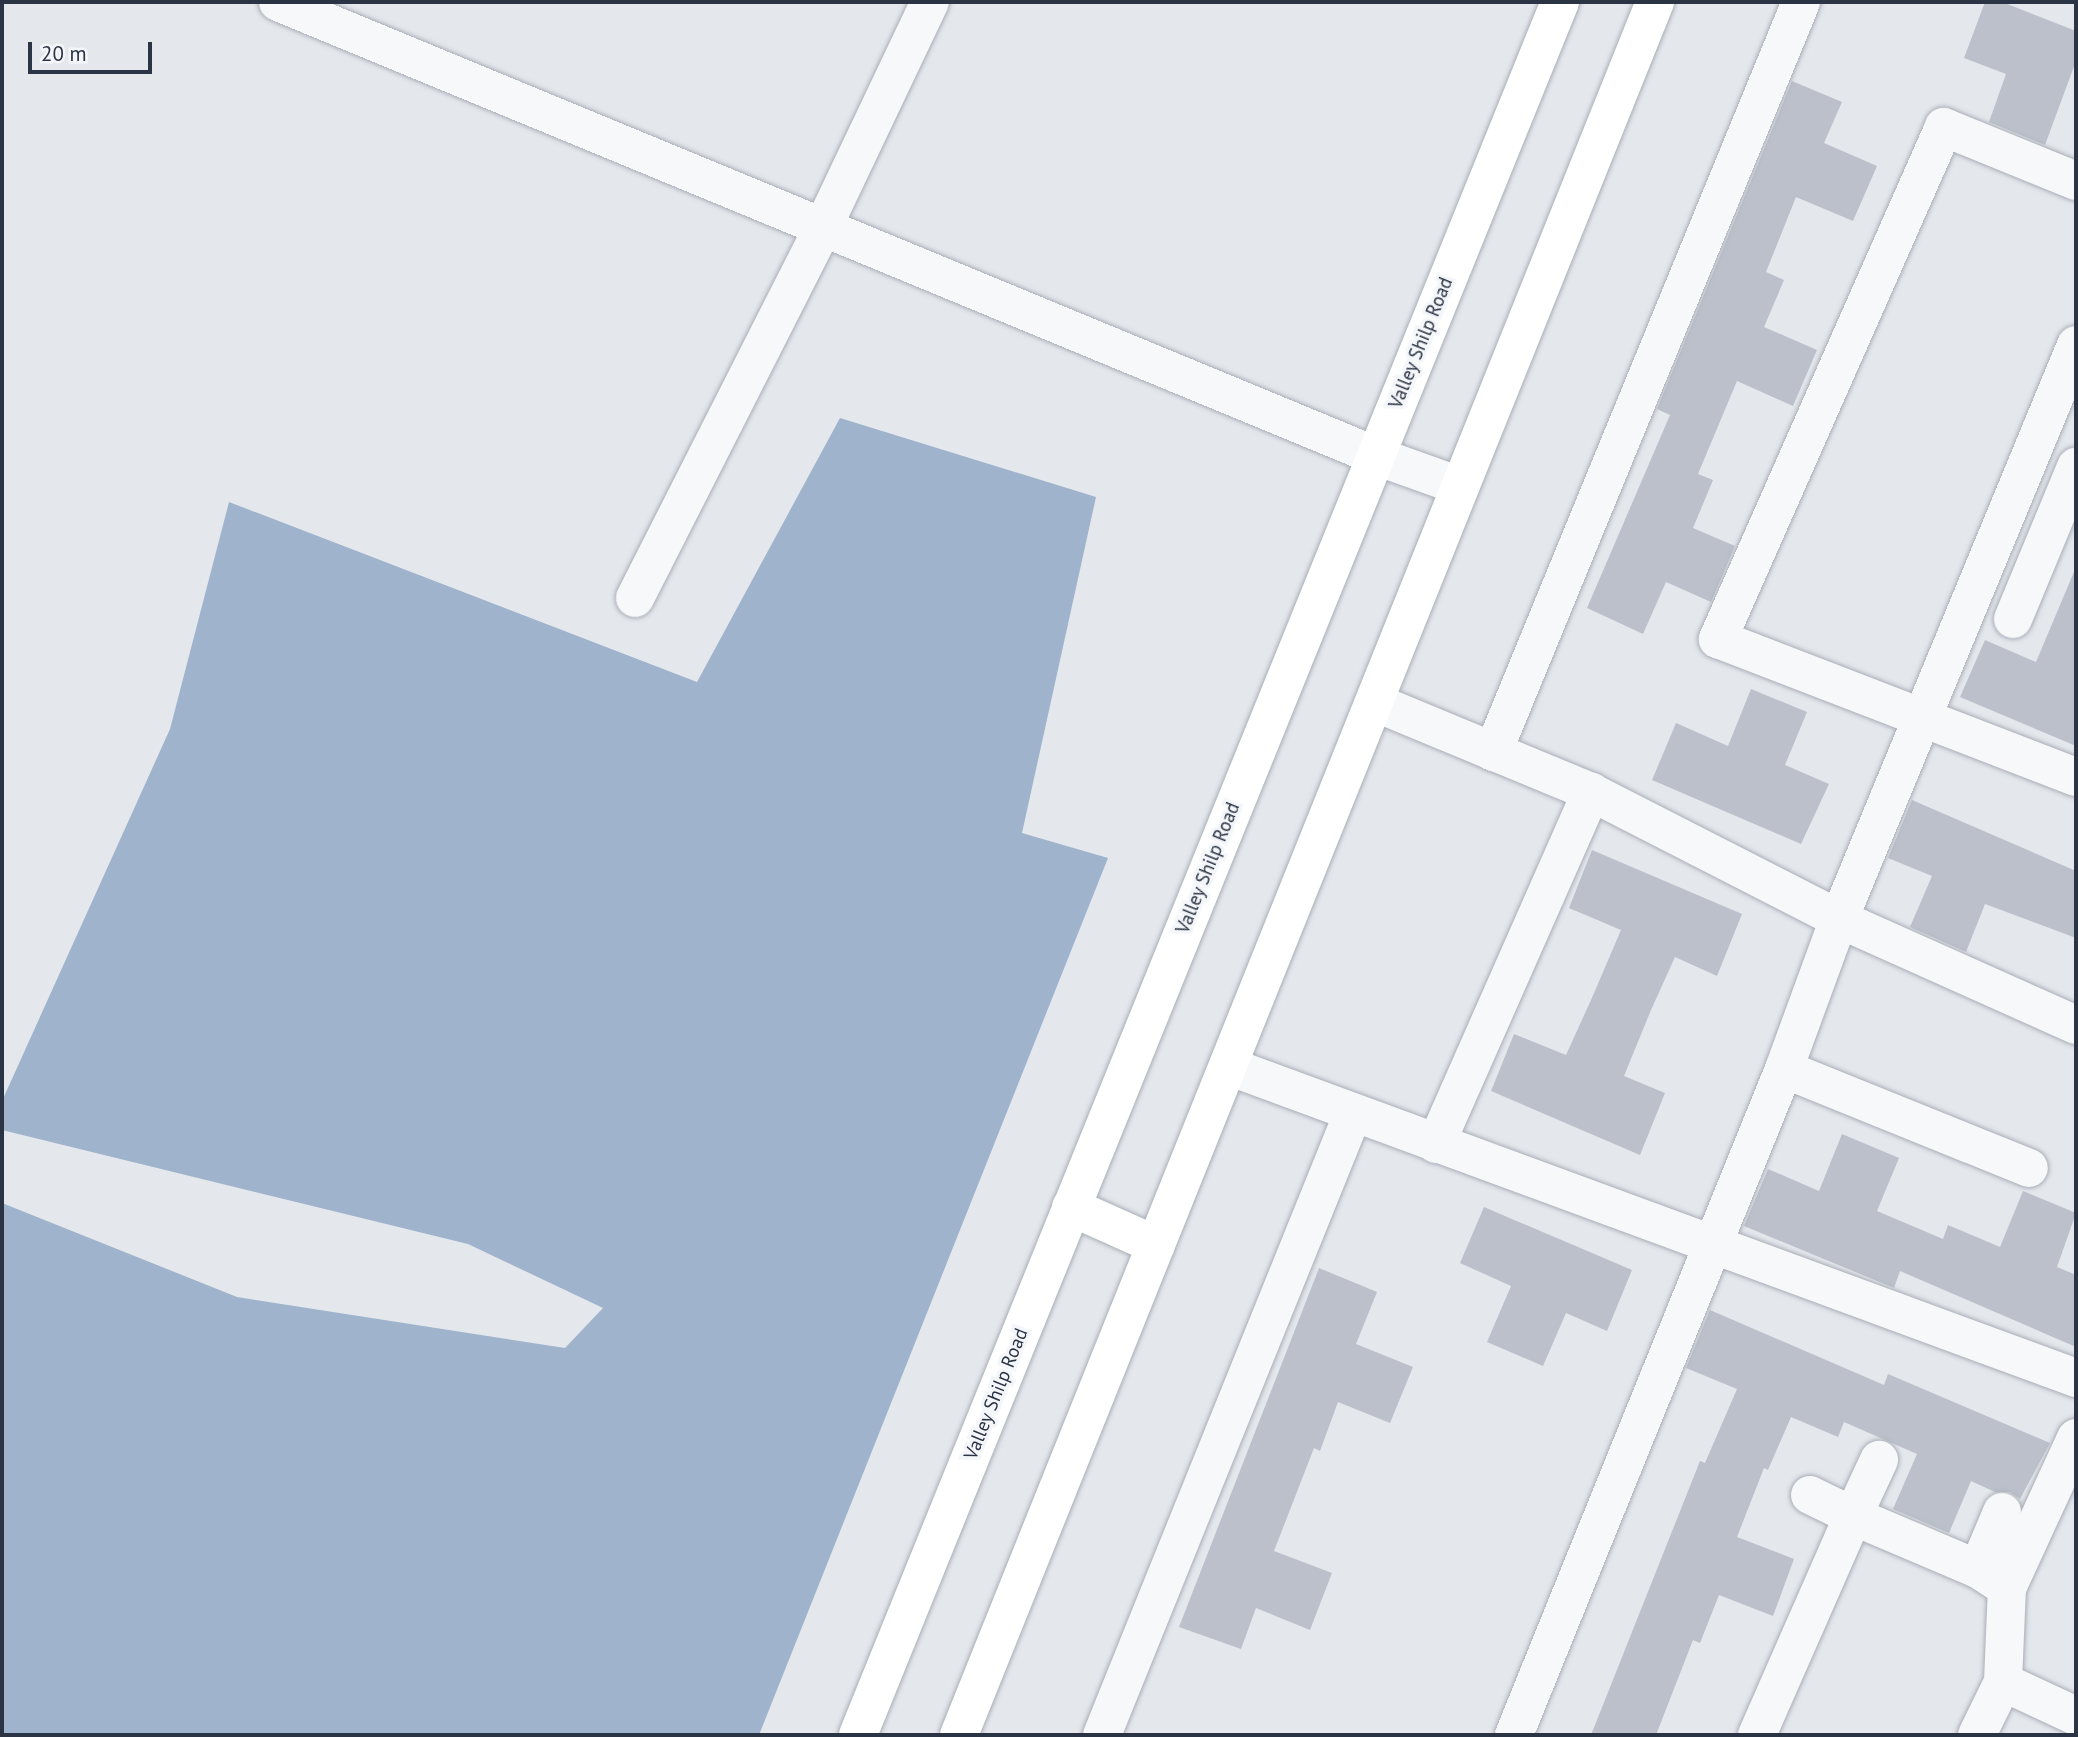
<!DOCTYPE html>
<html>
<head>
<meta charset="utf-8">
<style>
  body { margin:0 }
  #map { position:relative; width:2078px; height:1737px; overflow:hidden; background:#e4e7ec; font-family:"PT Sans",sans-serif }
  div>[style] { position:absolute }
  .water>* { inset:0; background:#9fb4cc }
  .building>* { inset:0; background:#bbc0ca }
  .roads { filter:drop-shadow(0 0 2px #a9aeb7) drop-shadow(0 0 2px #a9aeb7) }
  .street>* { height:38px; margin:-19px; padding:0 19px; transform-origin:19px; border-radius:19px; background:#f7f8fa }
  .secondary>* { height:38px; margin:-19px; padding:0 19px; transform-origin:19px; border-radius:19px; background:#fff }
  span { translate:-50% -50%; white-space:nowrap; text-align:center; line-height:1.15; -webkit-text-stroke:7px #f4f6f9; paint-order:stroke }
  .street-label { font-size:19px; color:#2b3445 }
  .frame { position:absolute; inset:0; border:4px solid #2b3445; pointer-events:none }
  .scale { position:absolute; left:28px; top:42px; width:124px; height:32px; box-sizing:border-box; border:4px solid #2b3445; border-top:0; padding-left:9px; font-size:21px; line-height:24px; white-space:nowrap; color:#2b3445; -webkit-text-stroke:5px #f4f6f9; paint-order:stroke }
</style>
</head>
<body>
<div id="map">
  <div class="water">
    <div style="clip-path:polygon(840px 418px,1096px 497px,1022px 833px,1108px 858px,759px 1735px,2px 1735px,2px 1203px,237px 1297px,565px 1348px,603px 1308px,468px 1244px,2px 1130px,2px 1101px,170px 729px,229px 502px,697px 682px)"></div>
  </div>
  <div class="building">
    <div style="clip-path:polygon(1985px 2px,2002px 2px,2076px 31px,2076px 61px,2045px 145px,1989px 122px,2006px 74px,1964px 58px)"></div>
    <div style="clip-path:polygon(1792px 81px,1842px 102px,1824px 143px,1877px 166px,1853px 221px,1796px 197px,1766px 272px,1784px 280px,1764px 327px,1817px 350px,1793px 406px,1737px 381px,1698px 474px,1713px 480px,1693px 528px,1735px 546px,1711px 602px,1666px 582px,1643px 634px,1587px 608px,1670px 415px,1657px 409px)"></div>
    <div style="clip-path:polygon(2076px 567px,2076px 746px,1960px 697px,1985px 640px,2036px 662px)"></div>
    <div style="clip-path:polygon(1751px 689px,1807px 712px,1785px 765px,1829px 784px,1801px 844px,1652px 780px,1676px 723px,1728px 746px)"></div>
    <div style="clip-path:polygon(1912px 800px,2076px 871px,2076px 938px,1985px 904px,1966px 952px,1910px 927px,1932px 876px,1888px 858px)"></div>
    <div style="clip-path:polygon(1592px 850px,1742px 914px,1717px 976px,1675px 957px,1651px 1010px,1624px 1076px,1665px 1093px,1640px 1155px,1491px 1091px,1514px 1034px,1566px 1055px,1591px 1000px,1621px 930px,1569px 908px)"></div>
    <div style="clip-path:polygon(1842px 1134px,1899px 1158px,1877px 1211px,1943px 1239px,1948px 1225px,2000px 1247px,2023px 1191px,2076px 1213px,2057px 1267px,2076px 1275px,2076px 1347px,1900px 1271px,1894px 1288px,1744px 1226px,1768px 1169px,1819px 1191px)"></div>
    <div style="clip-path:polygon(1484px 1207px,1632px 1270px,1607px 1331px,1566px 1313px,1543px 1366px,1487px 1342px,1511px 1286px,1460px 1263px)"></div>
    <div style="clip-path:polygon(1319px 1268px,1377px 1292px,1356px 1344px,1413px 1367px,1390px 1423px,1338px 1402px,1320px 1451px,1314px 1448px,1274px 1551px,1332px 1573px,1310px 1630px,1256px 1608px,1241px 1649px,1179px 1627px)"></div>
    <div style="clip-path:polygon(1710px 1310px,1884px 1385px,1888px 1374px,2050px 1443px,2020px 1499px,2010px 1492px,1995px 1492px,1971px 1481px,1949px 1533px,1893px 1509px,1917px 1454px,1844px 1422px,1838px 1437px,1791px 1417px,1768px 1470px,1764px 1468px,1737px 1537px,1794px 1559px,1773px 1616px,1719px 1595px,1700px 1643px,1693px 1640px,1656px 1735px,1591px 1735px,1700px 1461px,1705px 1463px,1737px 1389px,1686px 1368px)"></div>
  </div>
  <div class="roads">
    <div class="street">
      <div style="left:278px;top:2px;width:1188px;rotate:22.46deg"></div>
      <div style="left:1376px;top:456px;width:89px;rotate:19.7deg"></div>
      <div style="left:2076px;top:181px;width:143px;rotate:-157.8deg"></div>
      <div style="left:1944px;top:127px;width:560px;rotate:113.82deg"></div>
      <div style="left:1718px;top:639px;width:384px;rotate:21.1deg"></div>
      <div style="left:635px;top:598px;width:418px;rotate:-63.1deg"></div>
      <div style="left:824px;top:225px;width:247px;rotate:-64.6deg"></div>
      <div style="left:2013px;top:619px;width:165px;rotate:-67.5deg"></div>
      <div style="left:1374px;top:702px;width:235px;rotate:22.5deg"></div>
      <div style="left:1591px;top:792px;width:279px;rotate:27.1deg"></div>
      <div style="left:1839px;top:919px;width:260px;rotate:24.1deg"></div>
      <div style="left:1493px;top:752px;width:811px;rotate:-67.67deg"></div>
      <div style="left:1228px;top:1066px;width:904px;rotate:20.2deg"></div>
      <div style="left:1784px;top:1069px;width:264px;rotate:22deg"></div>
      <div style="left:1436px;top:1144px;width:385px;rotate:-66.2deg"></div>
      <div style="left:1810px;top:1495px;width:48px;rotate:26deg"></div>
      <div style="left:1853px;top:1516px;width:62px;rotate:-65.1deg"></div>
      <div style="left:1978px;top:1569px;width:62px;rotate:-67.2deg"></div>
      <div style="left:2003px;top:1682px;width:81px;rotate:25deg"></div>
      <div style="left:1102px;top:1735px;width:671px;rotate:-68.02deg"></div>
      <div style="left:1514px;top:1735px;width:719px;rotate:-67.93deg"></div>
      <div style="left:1784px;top:1069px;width:160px;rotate:-69.9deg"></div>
      <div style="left:1839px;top:919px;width:621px;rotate:-67.56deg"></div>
      <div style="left:1757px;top:1735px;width:239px;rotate:-66.3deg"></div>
      <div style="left:1853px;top:1516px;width:136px;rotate:23deg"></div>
      <div style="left:1978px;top:1569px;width:35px;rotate:33deg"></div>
      <div style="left:1977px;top:1735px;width:59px;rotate:-63.9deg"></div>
      <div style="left:2003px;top:1682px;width:94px;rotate:-87.6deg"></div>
      <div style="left:2007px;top:1588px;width:165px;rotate:-65.3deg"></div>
    </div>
    <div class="secondary">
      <div style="left:1071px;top:1207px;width:93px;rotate:24.1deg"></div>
      <div style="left:858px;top:1735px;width:1870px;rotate:-67.95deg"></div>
      <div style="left:959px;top:1735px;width:1868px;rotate:-68.12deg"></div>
    </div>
  </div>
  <div class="street-label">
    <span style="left:1421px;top:343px;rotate:-68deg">Valley Shilp Road</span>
    <span style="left:1208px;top:868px;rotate:-68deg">Valley Shilp Road</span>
    <span style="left:996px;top:1394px;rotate:-68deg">Valley Shilp Road</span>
  </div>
  <div class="frame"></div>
  <div class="scale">20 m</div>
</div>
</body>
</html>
